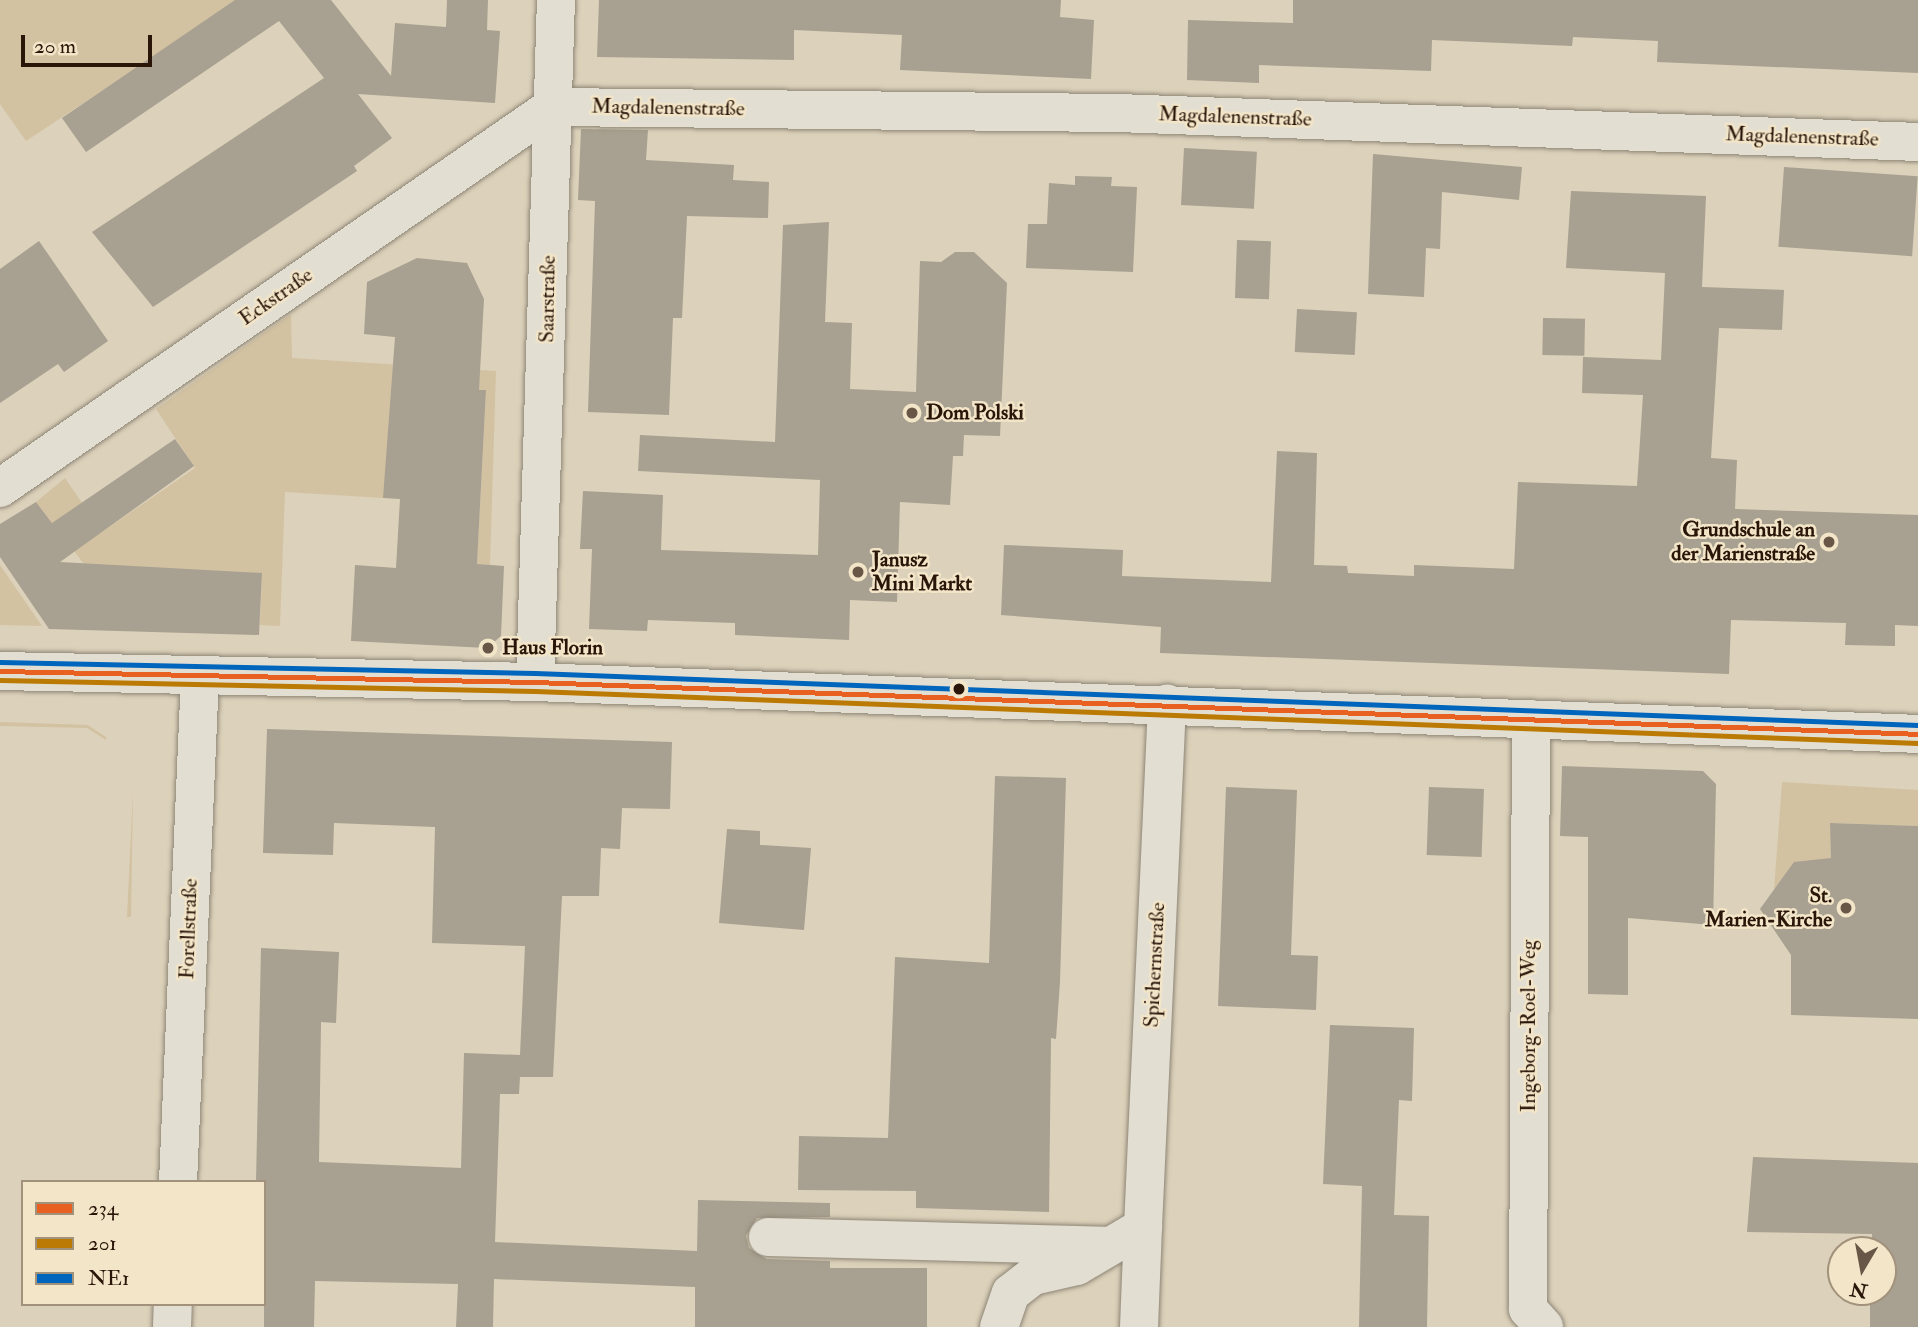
<!DOCTYPE html>
<html>
<head>
<meta charset="utf-8">
<style>
  body { margin:0 }
  #map { position:relative; width:1918px; height:1327px; overflow:hidden; background:#dcd1ba; font-family:"IM FELL Double Pica",serif }
  div>[style] { position:absolute }
  .green>* { inset:0; background:#d2c2a2 }
  .building>* { inset:0; background:#a8a090; transform-origin:0 0 }
  .roads { filter:drop-shadow(0 0 2px #8d8576) drop-shadow(0 0 2px #8d8576) }
  .minor>* { height:38px; margin:-19px; padding:0 19px; transform-origin:19px; border-radius:19px; background:#e3ded2 }
  .bus-1>* { height:5px; margin:-2.5px; padding:0 2.5px; transform-origin:2.5px; border-radius:2.5px; background:#e86121 }
  .bus-2>* { height:5px; margin:-2.5px; padding:0 2.5px; transform-origin:2.5px; border-radius:2.5px; background:#ba7a03 }
  .bus-3>* { height:5px; margin:-2.5px; padding:0 2.5px; transform-origin:2.5px; border-radius:2.5px; background:#0065bd }
  .dots>* { width:19px; height:19px; translate:-50% -50%; box-sizing:border-box; border:4px solid #f2e5c8; border-radius:50% }
  span { translate:-50% -50%; white-space:nowrap; text-align:center; line-height:1.15; -webkit-text-stroke:5px #f2e5c8; paint-order:stroke }
  .street-label { font-size:21px; color:#2a1509 }
  .poi-label { font-size:21px; color:#2a1509; font-weight:700 }
  .left { translate:0 -50%; text-align:left }
  .right { translate:-100% -50%; text-align:right }
  .legend { position:absolute; left:21px; top:1180px; width:245px; height:126px; box-sizing:border-box; background:#f2e5c8; border:2px solid #a2927c; margin:0; padding:9px 12px; list-style:none; font-size:21px; color:#2a1509 }
  .legend li { display:flex; align-items:center; gap:14px; height:35px }
  .legend b { width:35px; border:2px solid #a2927c }
  .north { position:absolute; left:1827px; top:1236px; width:70px; height:70px; box-sizing:border-box; background:#f2e5c8; border:2px solid #a2927c; border-radius:50%; rotate:190deg; font-size:19px; font-weight:700; line-height:28px; text-align:center; color:#2a1509 }
  .north::after { content:''; display:block; margin:auto; width:24px; height:32px; background:#685747; clip-path:polygon(50% 0,100% 100%,50% 72%,0 100%) }
  .scale { position:absolute; left:21px; top:35px; width:131px; height:32px; box-sizing:border-box; border:4px solid #2a1509; border-top:0; padding-left:9px; font-size:21px; line-height:24px; white-space:nowrap; color:#2a1509; -webkit-text-stroke:5px #f2e5c8; paint-order:stroke }
</style>
</head>
<body>
<div id="map">
  <div class="green">
    <div style="clip-path:polygon(0 0,239px 0,26px 141px,0 104px)"></div>
    <div style="clip-path:polygon(291px 314px,292px 358px,496px 371px,490px 565px,477px 564px,486px 391px,465px 390px,383px 498px,285px 492px,280px 626px,260px 625px,262px 574px,84px 564px,36px 502px,65px 478px,102px 532px,195px 468px,156px 409px)"></div>
    <div style="clip-path:polygon(0 565px,42px 626px,0 625px)"></div>
    <div style="clip-path:polygon(0 722px,88px 725px,106px 737px,106px 740px,87px 728px,0 726px)"></div>
    <div style="clip-path:polygon(1782px 782px,1918px 790px,1918px 826px,1831px 823px,1831px 858px,1774px 890px)"></div>
    <div style="clip-path:polygon(133px 791px,131px 917px,127px 917px)"></div>
  </div>
  <div class="building">
    <div style="clip-path:polygon(235px 0,331px 0,391px 76px,395px 23px,446px 27px,447px 0,488px 0,487px 30px,500px 31px,495px 103px,358px 94px,392px 138px,354px 166px,357px 171px,153px 307px,92px 232px,324px 78px,279px 21px,86px 152px,62px 118px)"></div>
    <div style="clip-path:polygon(599px 0,1061px 0,1060px 17px,1094px 20px,1091px 79px,900px 70px,902px 35px,794px 30px,794px 60px,597px 57px)"></div>
    <div style="clip-path:polygon(1293px 0,1918px 0,1918px 73px,1657px 62px,1658px 41px,1573px 37px,1572px 46px,1432px 40px,1431px 71px,1259px 65px,1259px 83px,1187px 80px,1188px 20px,1293px 23px)"></div>
    <div style="clip-path:polygon(581px 129px,648px 130px,646px 160px,734px 165px,733px 180px,769px 182px,768px 218px,687px 216px,682px 318px,673px 318px,669px 415px,588px 412px,595px 201px,578px 200px)"></div>
    <div style="left:1184px;top:148px;width:73px;height:57px;rotate:3deg"></div>
    <div style="clip-path:polygon(1373px 154px,1522px 167px,1519px 200px,1442px 192px,1440px 249px,1426px 248px,1424px 297px,1368px 294px)"></div>
    <div style="left:1784px;top:167px;width:134px;height:80px;rotate:4deg"></div>
    <div style="clip-path:polygon(1075px 176px,1112px 177px,1111px 186px,1137px 187px,1133px 272px,1026px 268px,1028px 224px,1047px 224px,1049px 183px,1075px 185px)"></div>
    <div style="clip-path:polygon(1571px 191px,1706px 196px,1702px 287px,1784px 290px,1782px 330px,1719px 328px,1711px 458px,1737px 460px,1735px 509px,1918px 515px,1918px 626px,1895px 625px,1895px 646px,1845px 645px,1846px 623px,1731px 620px,1729px 674px,1160px 653px,1161px 627px,1001px 615px,1004px 545px,1123px 550px,1122px 576px,1271px 582px,1277px 451px,1317px 453px,1314px 565px,1347px 566px,1348px 573px,1414px 576px,1414px 565px,1514px 569px,1518px 482px,1637px 486px,1643px 395px,1582px 393px,1583px 357px,1661px 360px,1665px 273px,1566px 268px)"></div>
    <div style="clip-path:polygon(829px 222px,825px 322px,852px 323px,850px 389px,916px 392px,920px 261px,941px 262px,955px 252px,974px 252px,1007px 283px,1000px 436px,964px 435px,963px 456px,953px 456px,950px 505px,900px 502px,897px 602px,850px 600px,849px 640px,735px 635px,735px 623px,648px 620px,647px 631px,589px 629px,592px 549px,580px 549px,583px 491px,663px 495px,661px 550px,818px 555px,820px 480px,638px 471px,640px 435px,775px 442px,783px 225px)"></div>
    <div style="left:1237px;top:240px;width:34px;height:58px;rotate:2deg"></div>
    <div style="clip-path:polygon(39px 241px,108px 341px,64px 372px,58px 364px,0 403px,0 269px)"></div>
    <div style="clip-path:polygon(417px 258px,467px 263px,484px 299px,479px 390px,486px 390px,477px 564px,504px 566px,501px 636px,487px 648px,351px 641px,355px 565px,396px 568px,400px 499px,383px 498px,395px 337px,364px 334px,367px 282px)"></div>
    <div style="left:1297px;top:309px;width:60px;height:43px;rotate:3deg"></div>
    <div style="left:1543px;top:318px;width:42px;height:37px;rotate:1deg"></div>
    <div style="clip-path:polygon(175px 439px,194px 466px,60px 562px,262px 573px,259px 635px,49px 629px,0 557px,0 524px,36px 502px,52px 523px)"></div>
    <div style="clip-path:polygon(267px 729px,672px 742px,670px 809px,622px 808px,620px 849px,601px 848px,599px 896px,562px 896px,553px 1077px,520px 1077px,519px 1094px,500px 1094px,495px 1242px,697px 1251px,698px 1200px,830px 1203px,830px 1217px,757px 1218px,746px 1236px,749px 1248px,767px 1259px,830px 1261px,830px 1268px,927px 1268px,927px 1327px,695px 1327px,695px 1287px,494px 1279px,493px 1327px,456px 1327px,458px 1284px,315px 1281px,314px 1327px,264px 1327px,264px 1182px,256px 1182px,261px 948px,339px 952px,336px 1023px,321px 1022px,319px 1162px,461px 1168px,464px 1053px,520px 1055px,525px 946px,432px 943px,435px 827px,334px 823px,333px 855px,263px 853px)"></div>
    <div style="clip-path:polygon(1562px 766px,1703px 771px,1716px 784px,1713px 925px,1628px 918px,1628px 995px,1588px 994px,1588px 837px,1560px 836px)"></div>
    <div style="clip-path:polygon(995px 776px,1066px 778px,1060px 982px,1056px 1039px,1051px 1038px,1049px 1212px,916px 1208px,916px 1191px,798px 1190px,799px 1136px,888px 1138px,895px 957px,989px 963px)"></div>
    <div style="clip-path:polygon(1226px 787px,1297px 790px,1291px 955px,1318px 956px,1316px 1010px,1218px 1006px)"></div>
    <div style="left:1429px;top:787px;width:55px;height:68px;rotate:2deg"></div>
    <div style="clip-path:polygon(1830px 823px,1918px 826px,1918px 1019px,1791px 1015px,1791px 955px,1760px 909px,1794px 862px,1831px 858px)"></div>
    <div style="clip-path:polygon(727px 829px,760px 831px,760px 845px,811px 848px,804px 930px,719px 923px)"></div>
    <div style="clip-path:polygon(1330px 1025px,1414px 1028px,1412px 1101px,1399px 1100px,1394px 1215px,1429px 1216px,1427px 1327px,1359px 1327px,1362px 1186px,1323px 1184px)"></div>
    <div style="clip-path:polygon(1753px 1157px,1918px 1163px,1918px 1327px,1870px 1327px,1870px 1292px,1883px 1292px,1883px 1250px,1871px 1250px,1872px 1234px,1747px 1232px)"></div>
  </div>
  <div class="roads">
    <div class="minor">
      <div style="left:0;top:488px;width:671px;rotate:-34.61deg"></div>
      <div style="left:552px;top:107px;width:565px;rotate:0.61deg"></div>
      <div style="left:1117px;top:113px;width:802px;rotate:2.07deg"></div>
      <div style="left:0;top:671px;width:535px;rotate:1.18deg"></div>
      <div style="left:535px;top:682px;width:1384px;rotate:2.15deg"></div>
      <div style="left:535px;top:682px;width:682px;rotate:-88.24deg"></div>
      <div style="left:1531px;top:719px;width:590px;rotate:90.29deg"></div>
      <div style="left:1528px;top:1309px;width:24px;rotate:48deg"></div>
      <div style="left:178px;top:1182px;width:506px;rotate:-87.51deg"></div>
      <div style="left:768px;top:1237px;width:337px;rotate:1.5deg"></div>
      <div style="left:172px;top:1327px;width:23px;rotate:-88deg"></div>
      <div style="left:999px;top:1327px;width:36px;rotate:-71deg"></div>
      <div style="left:1011px;top:1293px;width:28px;rotate:-38deg"></div>
      <div style="left:1033px;top:1276px;width:45px;rotate:-12.8deg"></div>
      <div style="left:1077px;top:1266px;width:77px;rotate:-30.6deg"></div>
      <div style="left:1143px;top:1227px;width:524px;rotate:-87.37deg"></div>
      <div style="left:1139px;top:1327px;width:100px;rotate:-87.7deg"></div>
    </div>
  </div>
  <div class="bus-1">
    <div style="left:0;top:671px;width:535px;rotate:1.18deg"></div>
    <div style="left:535px;top:682px;width:1384px;rotate:2.15deg"></div>
  </div>
  <div class="bus-2">
    <div style="left:0;top:680px;width:535px;rotate:1.18deg"></div>
    <div style="left:535px;top:691px;width:1384px;rotate:2.15deg"></div>
  </div>
  <div class="bus-3">
    <div style="left:0;top:662px;width:535px;rotate:1.18deg"></div>
    <div style="left:535px;top:673px;width:1384px;rotate:2.15deg"></div>
  </div>
  <div class="dots">
    <div style="left:912px;top:413px;background:#685747"></div>
    <div style="left:1829px;top:542px;background:#685747"></div>
    <div style="left:858px;top:572px;background:#685747"></div>
    <div style="left:488px;top:648px;background:#685747"></div>
    <div style="left:959px;top:689px;background:#2a1509"></div>
    <div style="left:1846px;top:908px;background:#685747"></div>
  </div>
  <div class="street-label">
    <span style="left:668px;top:108px;rotate:1deg">Magdalenenstraße</span>
    <span style="left:1235px;top:117px;rotate:2deg">Magdalenenstraße</span>
    <span style="left:1802px;top:137px;rotate:2deg">Magdalenenstraße</span>
    <span style="left:276px;top:297px;rotate:-35deg">Eckstraße</span>
    <span style="left:548px;top:299px;rotate:-89deg">Saarstraße</span>
    <span style="left:189px;top:929px;rotate:-88deg">Forellstraße</span>
    <span style="left:1155px;top:965px;rotate:-87deg">Spichernstraße</span>
    <span style="left:1529px;top:1026px;rotate:-90deg">Ingeborg-Roel-Weg</span>
  </div>
  <div class="poi-label">
    <span class="left" style="left:926px;top:413px">Dom Polski</span>
    <span class="right" style="left:1815px;top:542px">Grundschule an<br>der Marienstraße</span>
    <span class="left" style="left:872px;top:572px">Janusz<br>Mini Markt</span>
    <span class="left" style="left:502px;top:648px">Haus Florin</span>
    <span class="right" style="left:1832px;top:908px">St.<br>Marien-Kirche</span>
  </div>
  <ul class="legend">
  <li><b style="height:9px;background:#e86121"></b>234</li>
  <li><b style="height:9px;background:#ba7a03"></b>201</li>
  <li><b style="height:9px;background:#0065bd"></b>NE1</li>
  </ul>
  <div class="north">N</div>
  <div class="scale">20 m</div>
</div>
</body>
</html>
